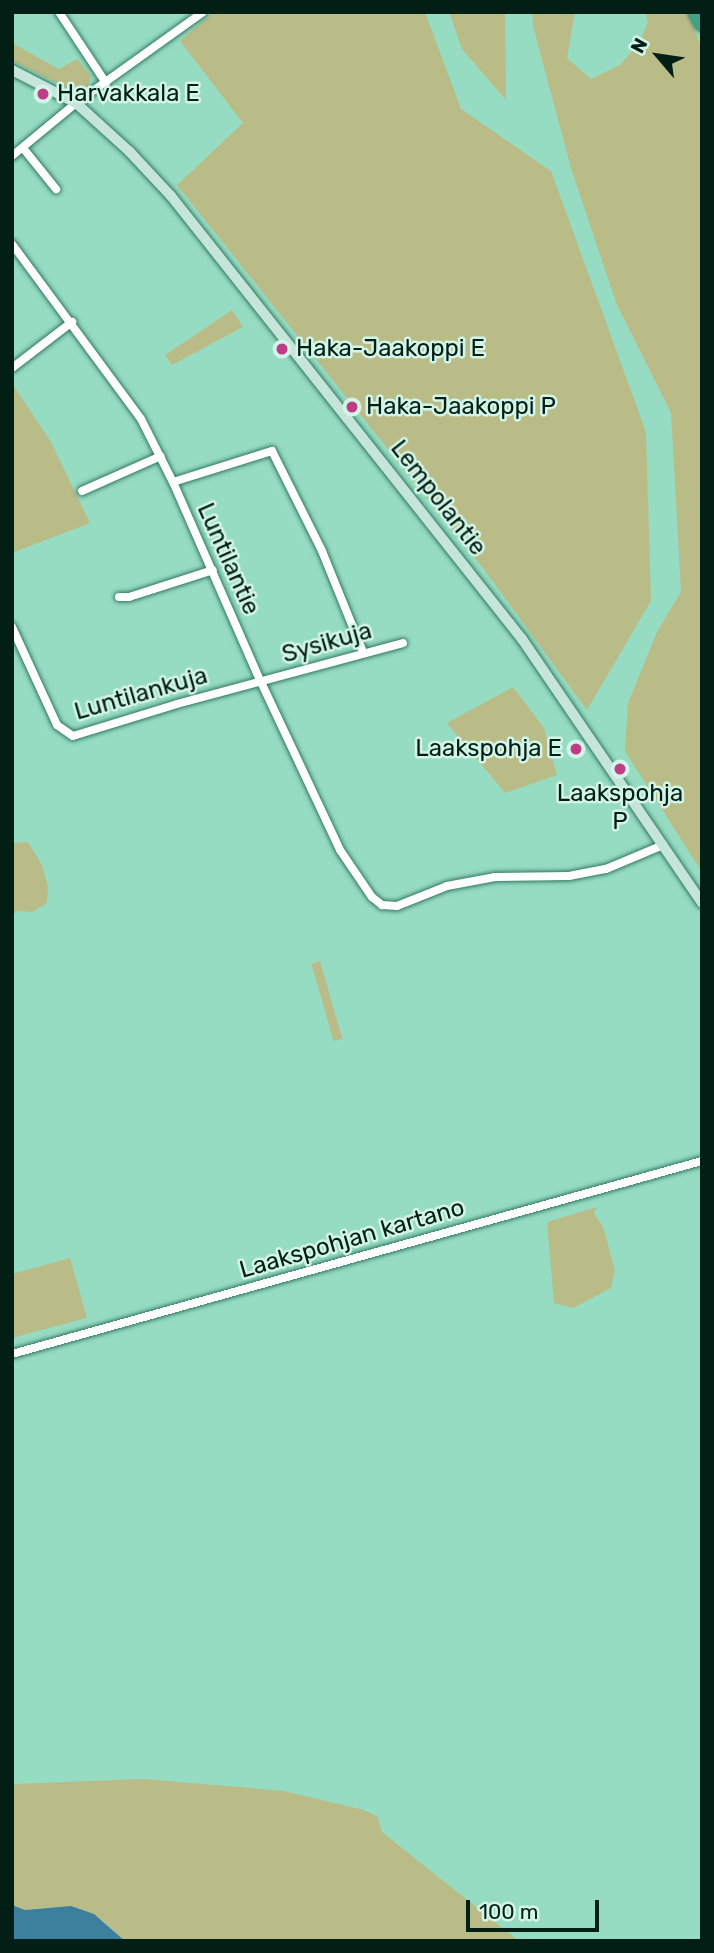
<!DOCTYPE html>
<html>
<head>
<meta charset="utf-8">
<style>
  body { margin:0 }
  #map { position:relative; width:714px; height:1953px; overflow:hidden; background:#96dcc2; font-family:Rubik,sans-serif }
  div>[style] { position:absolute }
  .green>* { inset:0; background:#babc88; transform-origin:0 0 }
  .water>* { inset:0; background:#3d809d }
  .roads { filter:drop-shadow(0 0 2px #347a64) drop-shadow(0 0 2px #347a64) }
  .street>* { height:8px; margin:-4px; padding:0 4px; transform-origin:4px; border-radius:4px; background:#fff }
  .secondary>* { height:10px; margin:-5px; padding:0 5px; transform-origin:5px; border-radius:5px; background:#c5e4da }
  .highway>* { height:14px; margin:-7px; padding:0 7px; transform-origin:7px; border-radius:7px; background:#3ea485 }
  .dots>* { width:19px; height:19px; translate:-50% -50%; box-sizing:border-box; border:4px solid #d3f5e7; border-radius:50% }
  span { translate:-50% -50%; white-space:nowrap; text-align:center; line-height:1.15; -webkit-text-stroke:5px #d3f5e7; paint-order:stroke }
  .poi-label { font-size:24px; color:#021f16 }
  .left { translate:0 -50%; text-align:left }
  .right { translate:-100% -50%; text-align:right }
  .street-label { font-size:24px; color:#021f16 }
  .frame { position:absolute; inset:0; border:14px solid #021f16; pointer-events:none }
  .north { position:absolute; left:623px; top:21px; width:70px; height:70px; -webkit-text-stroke:5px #d3f5e7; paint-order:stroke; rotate:299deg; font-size:19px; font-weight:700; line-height:28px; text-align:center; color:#021f16 }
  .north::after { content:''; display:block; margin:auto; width:24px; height:32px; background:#021f16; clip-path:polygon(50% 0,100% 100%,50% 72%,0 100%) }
  .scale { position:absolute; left:466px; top:1900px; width:133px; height:32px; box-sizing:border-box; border:4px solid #021f16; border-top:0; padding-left:9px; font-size:21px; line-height:24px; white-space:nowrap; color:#021f16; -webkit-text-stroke:5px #d3f5e7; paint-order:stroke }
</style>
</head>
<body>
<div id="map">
  <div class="green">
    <div style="clip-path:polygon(213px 12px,425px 12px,461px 109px,551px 171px,646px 432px,651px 601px,587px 710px,483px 568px,177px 185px,243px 123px,180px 41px)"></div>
    <div style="clip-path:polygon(449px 12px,505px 12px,506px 100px,462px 49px)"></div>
    <div style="clip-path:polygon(532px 12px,575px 12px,567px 58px,591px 79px,620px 65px,639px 43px,648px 22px,645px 12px,688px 12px,702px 49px,702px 872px,625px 751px,628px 703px,658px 630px,681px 592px,671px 413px,617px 305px,571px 168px,533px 26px)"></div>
    <div style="clip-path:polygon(12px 43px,59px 69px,77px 59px,91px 76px,88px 86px,70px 89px,12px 61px)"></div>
    <div style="clip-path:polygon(232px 310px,243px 327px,172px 365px,165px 355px)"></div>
    <div style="clip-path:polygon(12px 383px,51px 442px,90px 523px,12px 553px)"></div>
    <div style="clip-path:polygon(513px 687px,544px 728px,557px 775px,505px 793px,447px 723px)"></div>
    <div style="clip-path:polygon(28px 842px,42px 865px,48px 887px,47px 903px,32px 912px,19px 911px,12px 914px,12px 843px)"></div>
    <div style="left:320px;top:961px;width:81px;height:9px;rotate:74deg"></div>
    <div style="clip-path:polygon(597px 1207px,594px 1213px,603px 1227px,615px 1270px,611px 1288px,573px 1308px,554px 1303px,547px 1222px)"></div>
    <div style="clip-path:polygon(70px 1258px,87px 1318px,12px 1338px,12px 1274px)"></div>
    <div style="clip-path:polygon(144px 1779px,284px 1791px,364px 1810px,378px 1817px,382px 1832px,519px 1941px,125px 1941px,102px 1920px,43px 1908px,25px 1910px,12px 1905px,12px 1784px)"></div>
  </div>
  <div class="water">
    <div style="clip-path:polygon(12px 1905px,25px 1910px,71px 1906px,94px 1914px,125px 1941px,12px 1941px)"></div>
  </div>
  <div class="roads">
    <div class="street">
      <div style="left:59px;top:12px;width:85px;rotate:56.5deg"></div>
      <div style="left:23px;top:148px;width:53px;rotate:51.2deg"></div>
      <div style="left:12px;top:156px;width:83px;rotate:-39.6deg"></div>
      <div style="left:76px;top:103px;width:156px;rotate:-35.6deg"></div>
      <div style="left:12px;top:244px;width:217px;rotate:53.6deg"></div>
      <div style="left:141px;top:419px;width:71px;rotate:63.1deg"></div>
      <div style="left:173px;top:482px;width:219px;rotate:66.3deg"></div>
      <div style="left:261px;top:682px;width:186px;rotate:64.8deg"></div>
      <div style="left:340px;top:850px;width:57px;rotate:55.8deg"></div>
      <div style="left:372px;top:897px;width:13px;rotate:39deg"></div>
      <div style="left:382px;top:905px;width:15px;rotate:4deg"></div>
      <div style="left:397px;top:906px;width:54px;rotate:-21.8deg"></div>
      <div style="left:447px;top:886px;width:49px;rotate:-10.6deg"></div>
      <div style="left:495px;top:877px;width:74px;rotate:-0.8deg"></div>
      <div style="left:569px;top:876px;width:38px;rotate:-11deg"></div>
      <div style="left:606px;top:869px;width:62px;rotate:-22.8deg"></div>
      <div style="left:12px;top:368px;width:76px;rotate:-37.5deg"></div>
      <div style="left:173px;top:482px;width:104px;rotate:-17.4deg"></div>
      <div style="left:272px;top:451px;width:112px;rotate:63.4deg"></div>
      <div style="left:322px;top:551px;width:109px;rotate:67.9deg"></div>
      <div style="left:82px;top:491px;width:86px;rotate:-23.9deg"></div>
      <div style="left:119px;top:597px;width:10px"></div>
      <div style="left:129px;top:597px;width:88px;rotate:-17.8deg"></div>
      <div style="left:12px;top:627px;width:108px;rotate:65.3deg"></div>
      <div style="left:57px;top:725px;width:19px;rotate:35deg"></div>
      <div style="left:73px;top:736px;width:109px;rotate:-17.1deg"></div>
      <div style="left:177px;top:704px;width:234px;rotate:-15.1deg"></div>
      <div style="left:12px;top:1354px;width:716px;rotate:-15.63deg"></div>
    </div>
    <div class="secondary">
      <div style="left:12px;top:70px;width:72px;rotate:27.3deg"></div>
      <div style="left:76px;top:103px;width:72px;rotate:42.2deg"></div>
      <div style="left:129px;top:151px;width:62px;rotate:47deg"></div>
      <div style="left:171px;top:196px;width:565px;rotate:51.61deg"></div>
      <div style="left:522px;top:639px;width:320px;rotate:55.7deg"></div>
    </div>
    <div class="highway">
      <div style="left:696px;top:12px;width:13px;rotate:63deg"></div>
    </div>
  </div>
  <div class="dots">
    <div style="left:43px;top:94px;background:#be3d86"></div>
    <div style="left:282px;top:349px;background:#be3d86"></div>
    <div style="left:352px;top:407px;background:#be3d86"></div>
    <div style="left:576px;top:749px;background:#be3d86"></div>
    <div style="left:620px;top:769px;background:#be3d86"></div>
  </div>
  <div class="poi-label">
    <span class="left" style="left:57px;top:94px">Harvakkala E</span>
    <span class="left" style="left:296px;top:349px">Haka-Jaakoppi E</span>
    <span class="left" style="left:366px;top:407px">Haka-Jaakoppi P</span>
    <span class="right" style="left:562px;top:749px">Laakspohja E</span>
    <span style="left:620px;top:808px">Laakspohja<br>P</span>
  </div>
  <div class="street-label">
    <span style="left:438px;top:498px;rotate:52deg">Lempolantie</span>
    <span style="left:228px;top:559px;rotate:66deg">Luntilantie</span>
    <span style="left:327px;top:643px;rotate:-16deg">Sysikuja</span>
    <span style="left:141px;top:694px;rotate:-16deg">Luntilankuja</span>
    <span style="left:352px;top:1239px;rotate:-16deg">Laakspohjan kartano</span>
  </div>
  <div class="frame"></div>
  <div class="north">N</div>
  <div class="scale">100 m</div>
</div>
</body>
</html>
